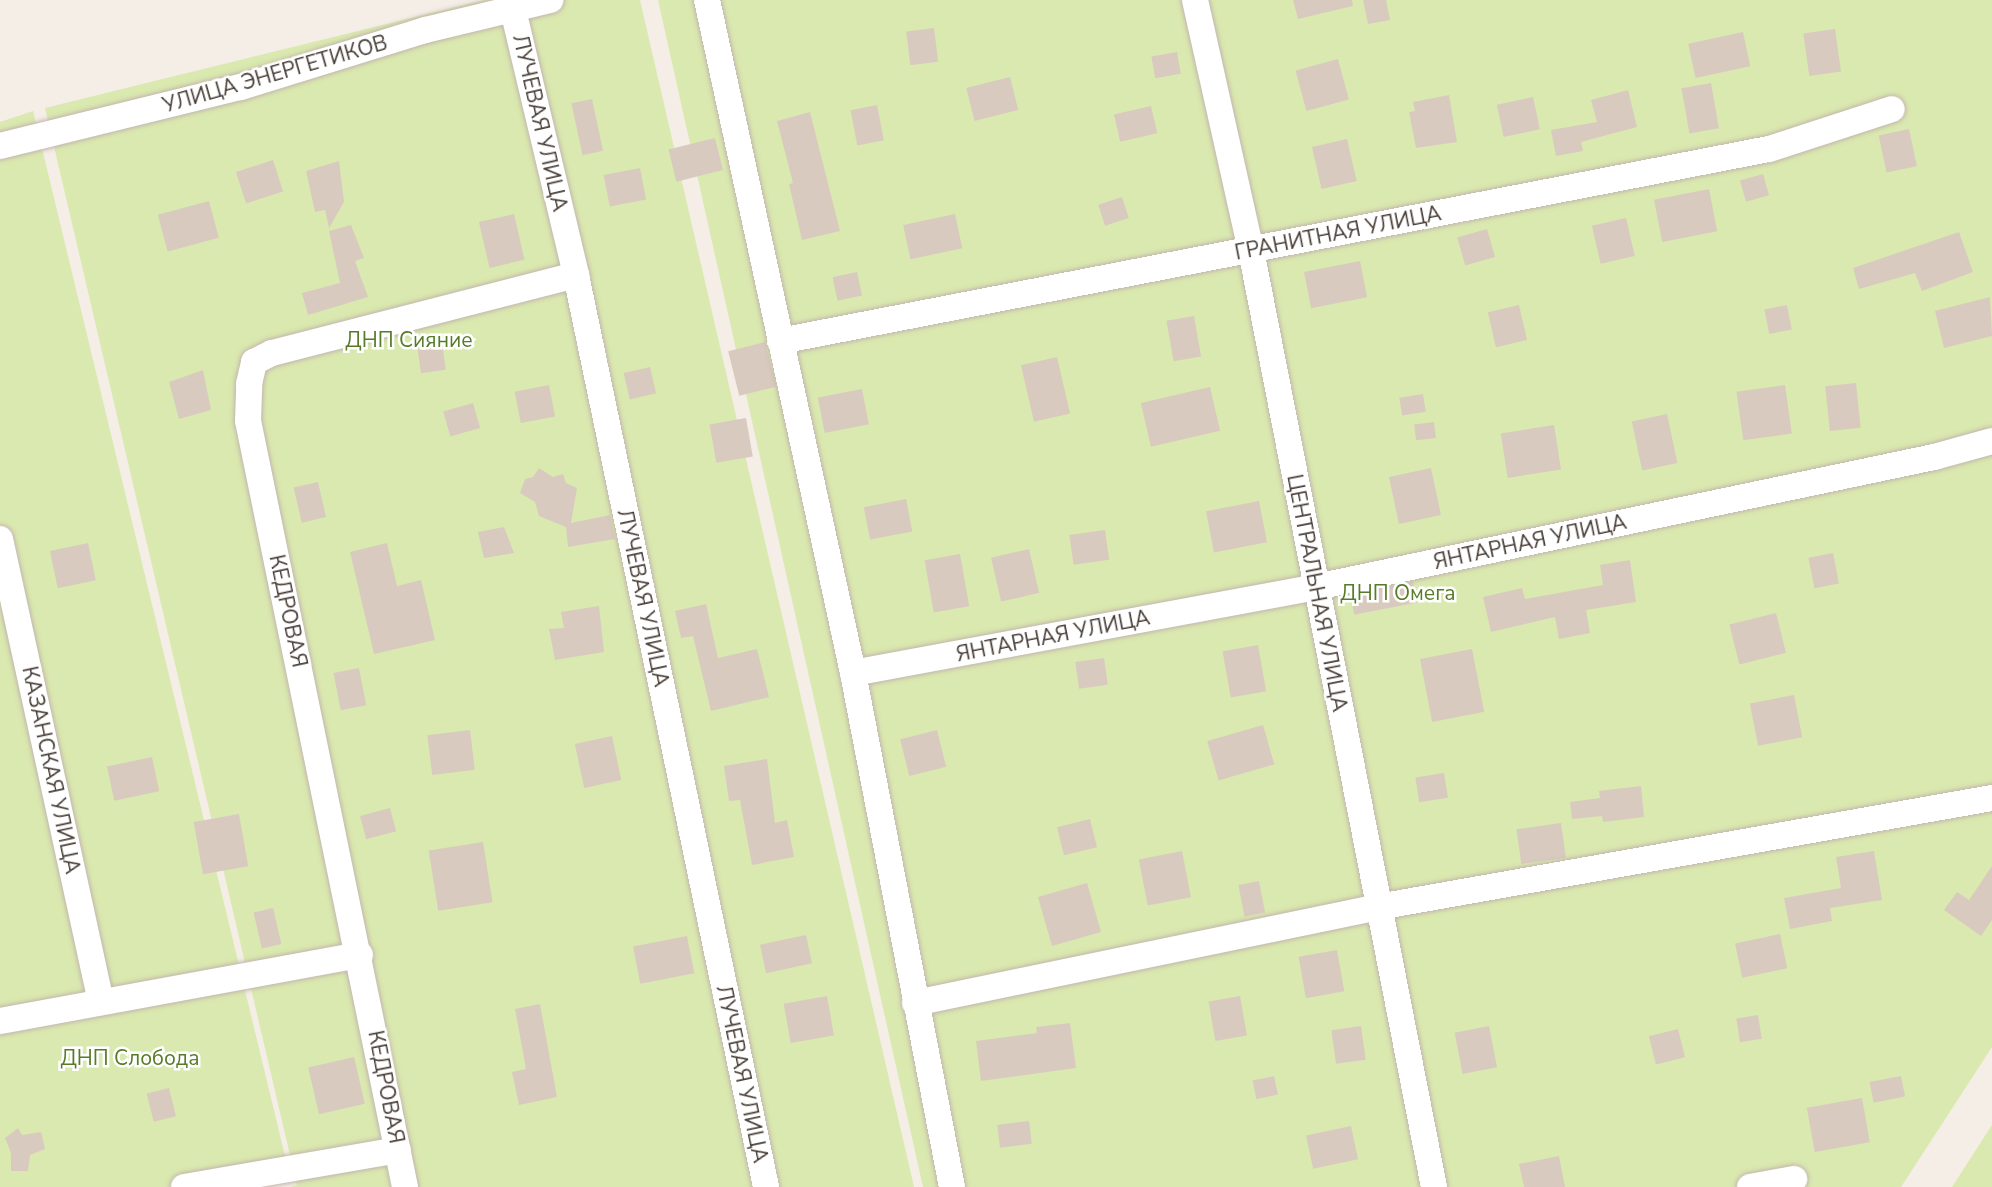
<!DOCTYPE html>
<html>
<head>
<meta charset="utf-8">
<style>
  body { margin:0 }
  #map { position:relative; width:1992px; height:1187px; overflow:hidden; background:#f4eee7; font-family:"Nunito Sans",sans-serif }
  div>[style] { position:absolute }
  .green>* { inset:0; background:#dae9af }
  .building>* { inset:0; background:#d9cabf; transform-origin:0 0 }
  .roads { filter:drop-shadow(0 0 2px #c3b6ad) drop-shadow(0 0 2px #c3b6ad) }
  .minor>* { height:26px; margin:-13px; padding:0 13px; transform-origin:13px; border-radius:13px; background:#fff }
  span { translate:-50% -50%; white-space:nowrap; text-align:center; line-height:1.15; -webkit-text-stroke:5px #fff; paint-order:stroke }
  .street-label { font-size:21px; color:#473d36 }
  .park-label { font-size:21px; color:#577b28 }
</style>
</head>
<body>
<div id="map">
  <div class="green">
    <div style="clip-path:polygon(484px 0,640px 0,914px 1187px,290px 1187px,297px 1185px,45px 108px)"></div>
    <div style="clip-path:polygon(658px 0,1992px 0,1992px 1047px,1901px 1187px,923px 1187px)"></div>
    <div style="clip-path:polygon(33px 111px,291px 1181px,255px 1187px,0 1187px,0 122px)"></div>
    <div style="clip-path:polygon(1992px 1125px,1992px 1187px,1952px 1187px)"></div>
  </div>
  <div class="building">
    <div style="clip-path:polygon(1293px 0,1352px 0,1353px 6px,1298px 19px)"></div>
    <div style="clip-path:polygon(1363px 0,1386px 0,1390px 20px,1368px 24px)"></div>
    <div style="left:934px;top:28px;width:34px;height:28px;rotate:83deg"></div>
    <div style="left:1835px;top:29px;width:43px;height:32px;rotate:82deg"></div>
    <div style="left:1743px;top:32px;width:35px;height:56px;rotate:78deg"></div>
    <div style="left:1177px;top:52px;width:22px;height:26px;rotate:80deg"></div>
    <div style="left:1338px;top:59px;width:42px;height:44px;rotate:75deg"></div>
    <div style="left:1010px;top:77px;width:34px;height:45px;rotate:76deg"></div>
    <div style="left:1711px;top:83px;width:46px;height:30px;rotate:80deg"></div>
    <div style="clip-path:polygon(1628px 90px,1637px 127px,1581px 142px,1583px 151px,1556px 156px,1551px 130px,1597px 122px,1591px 100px)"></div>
    <div style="clip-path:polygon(1449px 95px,1457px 142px,1416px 148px,1409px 112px,1415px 111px,1413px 102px)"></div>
    <div style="left:1533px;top:97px;width:33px;height:37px;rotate:78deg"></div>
    <div style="left:592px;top:99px;width:53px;height:21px;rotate:78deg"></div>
    <div style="left:877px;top:105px;width:36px;height:27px;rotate:79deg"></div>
    <div style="left:1151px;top:106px;width:28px;height:38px;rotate:77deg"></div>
    <div style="clip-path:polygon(810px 112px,840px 231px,802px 240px,789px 184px,793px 183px,777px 121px)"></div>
    <div style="left:1909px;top:129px;width:38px;height:31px;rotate:78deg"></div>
    <div style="left:715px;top:138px;width:33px;height:48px;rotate:76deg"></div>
    <div style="left:1347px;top:139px;width:43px;height:36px;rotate:77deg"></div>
    <div style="left:273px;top:160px;width:33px;height:39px;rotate:72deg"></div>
    <div style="clip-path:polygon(339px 161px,344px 202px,329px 228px,325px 210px,315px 212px,306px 171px)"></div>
    <div style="left:640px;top:168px;width:32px;height:37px;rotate:79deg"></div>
    <div style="left:1763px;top:174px;width:22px;height:24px;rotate:74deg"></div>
    <div style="left:1709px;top:189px;width:43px;height:56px;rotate:79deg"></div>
    <div style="left:1122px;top:197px;width:22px;height:25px;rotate:72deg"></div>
    <div style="left:209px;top:201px;width:38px;height:53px;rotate:75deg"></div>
    <div style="left:514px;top:214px;width:47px;height:36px;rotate:77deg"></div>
    <div style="left:955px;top:214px;width:35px;height:53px;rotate:78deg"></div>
    <div style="left:1626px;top:218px;width:39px;height:35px;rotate:77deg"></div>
    <div style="clip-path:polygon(351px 225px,364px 258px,355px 261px,368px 297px,308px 315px,302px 293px,340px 283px,329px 231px)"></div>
    <div style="left:1487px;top:229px;width:29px;height:31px;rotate:74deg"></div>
    <div style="clip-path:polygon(1959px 232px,1973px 272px,1922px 291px,1915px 273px,1859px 289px,1853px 268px)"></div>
    <div style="left:1360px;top:261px;width:37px;height:57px;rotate:79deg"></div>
    <div style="left:857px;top:272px;width:24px;height:25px;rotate:78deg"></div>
    <div style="clip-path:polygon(1990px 297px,1992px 336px,1944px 348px,1935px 311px)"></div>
    <div style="left:1519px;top:305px;width:36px;height:32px;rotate:77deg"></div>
    <div style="left:1787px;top:305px;width:25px;height:23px;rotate:79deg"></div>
    <div style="left:1194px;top:316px;width:41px;height:28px;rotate:80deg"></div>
    <div style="left:765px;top:342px;width:46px;height:38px;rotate:76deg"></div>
    <div style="left:442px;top:343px;width:27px;height:25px;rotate:82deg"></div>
    <div style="left:1057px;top:357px;width:58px;height:37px;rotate:77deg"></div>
    <div style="left:650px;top:367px;width:27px;height:27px;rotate:77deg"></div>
    <div style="clip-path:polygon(203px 370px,211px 410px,179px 419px,169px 382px)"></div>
    <div style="left:1856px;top:383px;width:45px;height:31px;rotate:84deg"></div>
    <div style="left:549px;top:385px;width:32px;height:35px;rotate:79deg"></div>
    <div style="left:1785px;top:385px;width:49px;height:49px;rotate:82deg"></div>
    <div style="left:1210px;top:387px;width:45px;height:71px;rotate:77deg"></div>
    <div style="left:862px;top:389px;width:36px;height:45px;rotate:79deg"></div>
    <div style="left:1423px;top:394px;width:18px;height:24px;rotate:81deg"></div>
    <div style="left:473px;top:403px;width:26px;height:31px;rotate:74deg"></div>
    <div style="left:1667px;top:414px;width:50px;height:36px;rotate:78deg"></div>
    <div style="left:746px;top:418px;width:39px;height:37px;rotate:80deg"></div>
    <div style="left:1434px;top:422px;width:16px;height:20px;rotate:83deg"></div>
    <div style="left:1554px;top:425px;width:45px;height:54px;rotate:81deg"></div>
    <div style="clip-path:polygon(539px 468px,553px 477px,563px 474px,566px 483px,577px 488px,571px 523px,610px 515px,615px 539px,568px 547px,566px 527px,539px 516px,535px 502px,520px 493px,525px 479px,533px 477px)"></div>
    <div style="left:1431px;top:468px;width:48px;height:43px;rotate:78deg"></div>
    <div style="left:318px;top:482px;width:36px;height:25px;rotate:77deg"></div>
    <div style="left:906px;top:499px;width:33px;height:43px;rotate:79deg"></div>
    <div style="left:1259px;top:501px;width:42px;height:54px;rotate:79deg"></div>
    <div style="clip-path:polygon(504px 527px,514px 553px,484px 558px,478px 532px)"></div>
    <div style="left:1105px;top:530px;width:30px;height:36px;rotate:82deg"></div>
    <div style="left:88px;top:543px;width:38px;height:39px;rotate:78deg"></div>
    <div style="clip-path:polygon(387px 543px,397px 586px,421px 580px,435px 640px,374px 654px,350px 552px)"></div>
    <div style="left:1029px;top:549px;width:45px;height:39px;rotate:77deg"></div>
    <div style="left:1833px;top:553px;width:31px;height:25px;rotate:79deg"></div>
    <div style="left:960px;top:554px;width:53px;height:36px;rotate:80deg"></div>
    <div style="clip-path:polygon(1630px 560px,1636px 602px,1586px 610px,1590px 633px,1559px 639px,1555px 617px,1491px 632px,1483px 597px,1522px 588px,1525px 599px,1603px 585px,1600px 565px)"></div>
    <div style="left:1413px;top:582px;width:21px;height:64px;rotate:79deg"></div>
    <div style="clip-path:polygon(706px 604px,718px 658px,757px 649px,769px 697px,711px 711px,693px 636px,681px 638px,675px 611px)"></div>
    <div style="clip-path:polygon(599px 606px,604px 652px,555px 660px,549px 629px,564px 628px,561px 612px)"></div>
    <div style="left:1776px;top:613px;width:41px;height:48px;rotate:76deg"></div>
    <div style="left:1258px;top:645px;width:47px;height:36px;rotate:80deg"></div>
    <div style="left:1472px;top:649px;width:64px;height:53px;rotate:79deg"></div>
    <div style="left:1104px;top:658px;width:27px;height:29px;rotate:82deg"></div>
    <div style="left:359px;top:668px;width:38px;height:26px;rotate:79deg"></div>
    <div style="left:1794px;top:695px;width:43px;height:45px;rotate:79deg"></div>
    <div style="left:1263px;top:725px;width:41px;height:58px;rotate:74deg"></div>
    <div style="left:470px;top:730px;width:40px;height:43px;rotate:83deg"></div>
    <div style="left:937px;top:730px;width:38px;height:38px;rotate:76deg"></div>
    <div style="left:612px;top:736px;width:45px;height:38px;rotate:78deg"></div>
    <div style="left:152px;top:757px;width:35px;height:46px;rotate:78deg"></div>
    <div style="clip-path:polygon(767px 759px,775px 823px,787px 820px,794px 857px,752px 865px,740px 800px,729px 801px,724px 766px)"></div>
    <div style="left:1444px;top:773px;width:25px;height:29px;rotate:81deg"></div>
    <div style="clip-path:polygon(1641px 786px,1644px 817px,1603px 822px,1602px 816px,1572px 819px,1570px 802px,1600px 798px,1599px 791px)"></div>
    <div style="left:390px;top:808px;width:24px;height:31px;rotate:75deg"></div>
    <div style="left:239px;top:814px;width:53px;height:46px;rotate:80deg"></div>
    <div style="left:1090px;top:819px;width:29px;height:34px;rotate:76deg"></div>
    <div style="left:1561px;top:823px;width:35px;height:45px;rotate:82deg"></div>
    <div style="left:483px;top:842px;width:61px;height:55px;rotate:81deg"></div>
    <div style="left:1182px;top:851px;width:47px;height:44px;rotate:79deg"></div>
    <div style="clip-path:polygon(1874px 851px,1882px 900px,1830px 908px,1832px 921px,1790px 929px,1784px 898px,1841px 888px,1836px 857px)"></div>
    <div style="clip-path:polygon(1992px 866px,1992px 920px,1981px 936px,1944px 910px,1957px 892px,1969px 900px)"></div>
    <div style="left:1259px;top:881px;width:32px;height:21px;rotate:79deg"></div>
    <div style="left:1087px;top:883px;width:51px;height:51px;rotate:74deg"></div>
    <div style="left:273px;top:908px;width:37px;height:20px;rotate:77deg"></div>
    <div style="left:1780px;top:934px;width:35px;height:46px;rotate:78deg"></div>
    <div style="left:806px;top:935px;width:29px;height:47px;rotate:78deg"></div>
    <div style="left:687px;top:936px;width:38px;height:55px;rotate:79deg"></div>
    <div style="left:1337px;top:950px;width:42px;height:39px;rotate:80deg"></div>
    <div style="left:827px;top:996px;width:40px;height:44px;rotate:80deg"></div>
    <div style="left:1240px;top:996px;width:40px;height:32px;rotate:80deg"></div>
    <div style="clip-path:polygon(540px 1004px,557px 1097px,519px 1105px,512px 1072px,526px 1069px,515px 1009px)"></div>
    <div style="left:1758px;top:1015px;width:24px;height:22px;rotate:81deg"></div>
    <div style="clip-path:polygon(1070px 1023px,1076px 1068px,981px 1081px,976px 1041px,1037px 1033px,1036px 1027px)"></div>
    <div style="left:1361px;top:1026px;width:34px;height:30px;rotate:82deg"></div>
    <div style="left:1489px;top:1026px;width:42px;height:35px;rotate:79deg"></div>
    <div style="left:1678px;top:1029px;width:29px;height:30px;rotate:76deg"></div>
    <div style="left:354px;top:1057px;width:48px;height:47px;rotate:77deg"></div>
    <div style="left:1274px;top:1076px;width:19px;height:22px;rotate:78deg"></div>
    <div style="left:1901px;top:1076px;width:21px;height:32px;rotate:79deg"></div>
    <div style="left:169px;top:1088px;width:29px;height:23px;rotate:76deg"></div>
    <div style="left:1862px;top:1098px;width:45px;height:56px;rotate:80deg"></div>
    <div style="left:1029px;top:1121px;width:23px;height:32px;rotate:83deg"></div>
    <div style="left:1351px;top:1126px;width:34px;height:46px;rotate:78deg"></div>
    <div style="clip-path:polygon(18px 1128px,22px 1135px,41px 1132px,45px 1149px,30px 1155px,28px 1171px,11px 1171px,11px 1153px,5px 1138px)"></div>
    <div style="clip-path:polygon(1559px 1156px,1565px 1187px,1524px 1187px,1519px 1164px)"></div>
  </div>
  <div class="roads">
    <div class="minor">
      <div style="left:707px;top:0;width:689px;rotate:77.76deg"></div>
      <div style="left:853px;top:673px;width:523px;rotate:79.1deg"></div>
      <div style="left:1195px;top:0;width:256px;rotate:77.4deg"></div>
      <div style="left:1251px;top:250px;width:955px;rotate:78.95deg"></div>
      <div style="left:513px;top:10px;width:272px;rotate:76.6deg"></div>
      <div style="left:576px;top:275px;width:932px;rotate:78.23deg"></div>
      <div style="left:0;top:146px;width:248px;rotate:-13.8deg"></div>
      <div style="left:241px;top:87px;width:193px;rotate:-17.2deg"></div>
      <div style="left:425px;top:30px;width:129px;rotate:-13.5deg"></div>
      <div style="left:780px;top:341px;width:1007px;rotate:-10.99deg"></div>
      <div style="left:1769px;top:149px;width:129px;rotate:-18deg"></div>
      <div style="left:0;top:539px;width:473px;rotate:77.7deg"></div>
      <div style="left:853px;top:673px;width:471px;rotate:-10.5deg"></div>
      <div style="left:1316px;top:587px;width:632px;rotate:-11.88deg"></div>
      <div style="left:1934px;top:457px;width:60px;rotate:-15.4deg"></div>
      <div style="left:915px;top:1003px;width:473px;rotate:-11.7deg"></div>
      <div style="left:1378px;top:907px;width:624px;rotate:-10.07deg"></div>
      <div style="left:0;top:1021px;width:366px;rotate:-10.4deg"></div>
      <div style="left:184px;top:1187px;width:217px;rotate:-9.8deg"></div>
      <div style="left:405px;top:1187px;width:782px;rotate:-101.58deg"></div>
      <div style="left:248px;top:421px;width:37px;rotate:-88deg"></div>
      <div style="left:249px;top:384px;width:23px;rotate:-77deg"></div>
      <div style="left:254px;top:362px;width:20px;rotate:-27deg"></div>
      <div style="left:272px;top:353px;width:314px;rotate:-14.4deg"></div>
      <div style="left:1750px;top:1187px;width:45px;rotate:-10.3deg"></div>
    </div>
  </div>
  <div class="street-label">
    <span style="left:275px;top:74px;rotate:-16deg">УЛИЦА ЭНЕРГЕТИКОВ</span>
    <span style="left:540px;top:123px;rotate:77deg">ЛУЧЕВАЯ УЛИЦА</span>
    <span style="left:1338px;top:233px;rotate:-11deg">ГРАНИТНАЯ УЛИЦА</span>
    <span style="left:1530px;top:542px;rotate:-12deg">ЯНТАРНАЯ УЛИЦА</span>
    <span style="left:1317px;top:593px;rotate:79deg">ЦЕНТРАЛЬНАЯ УЛИЦА</span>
    <span style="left:643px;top:598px;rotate:78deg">ЛУЧЕВАЯ УЛИЦА</span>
    <span style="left:288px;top:611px;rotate:78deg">КЕДРОВАЯ</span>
    <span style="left:1053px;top:636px;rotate:-11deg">ЯНТАРНАЯ УЛИЦА</span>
    <span style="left:51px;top:770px;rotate:78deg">КАЗАНСКАЯ УЛИЦА</span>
    <span style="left:742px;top:1074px;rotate:78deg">ЛУЧЕВАЯ УЛИЦА</span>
    <span style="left:386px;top:1087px;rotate:79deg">КЕДРОВАЯ</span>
  </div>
  <div class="park-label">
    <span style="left:409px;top:340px">ДНП Сияние</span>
    <span style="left:1398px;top:593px">ДНП Омега</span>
    <span style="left:130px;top:1058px">ДНП Слобода</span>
  </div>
</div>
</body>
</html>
